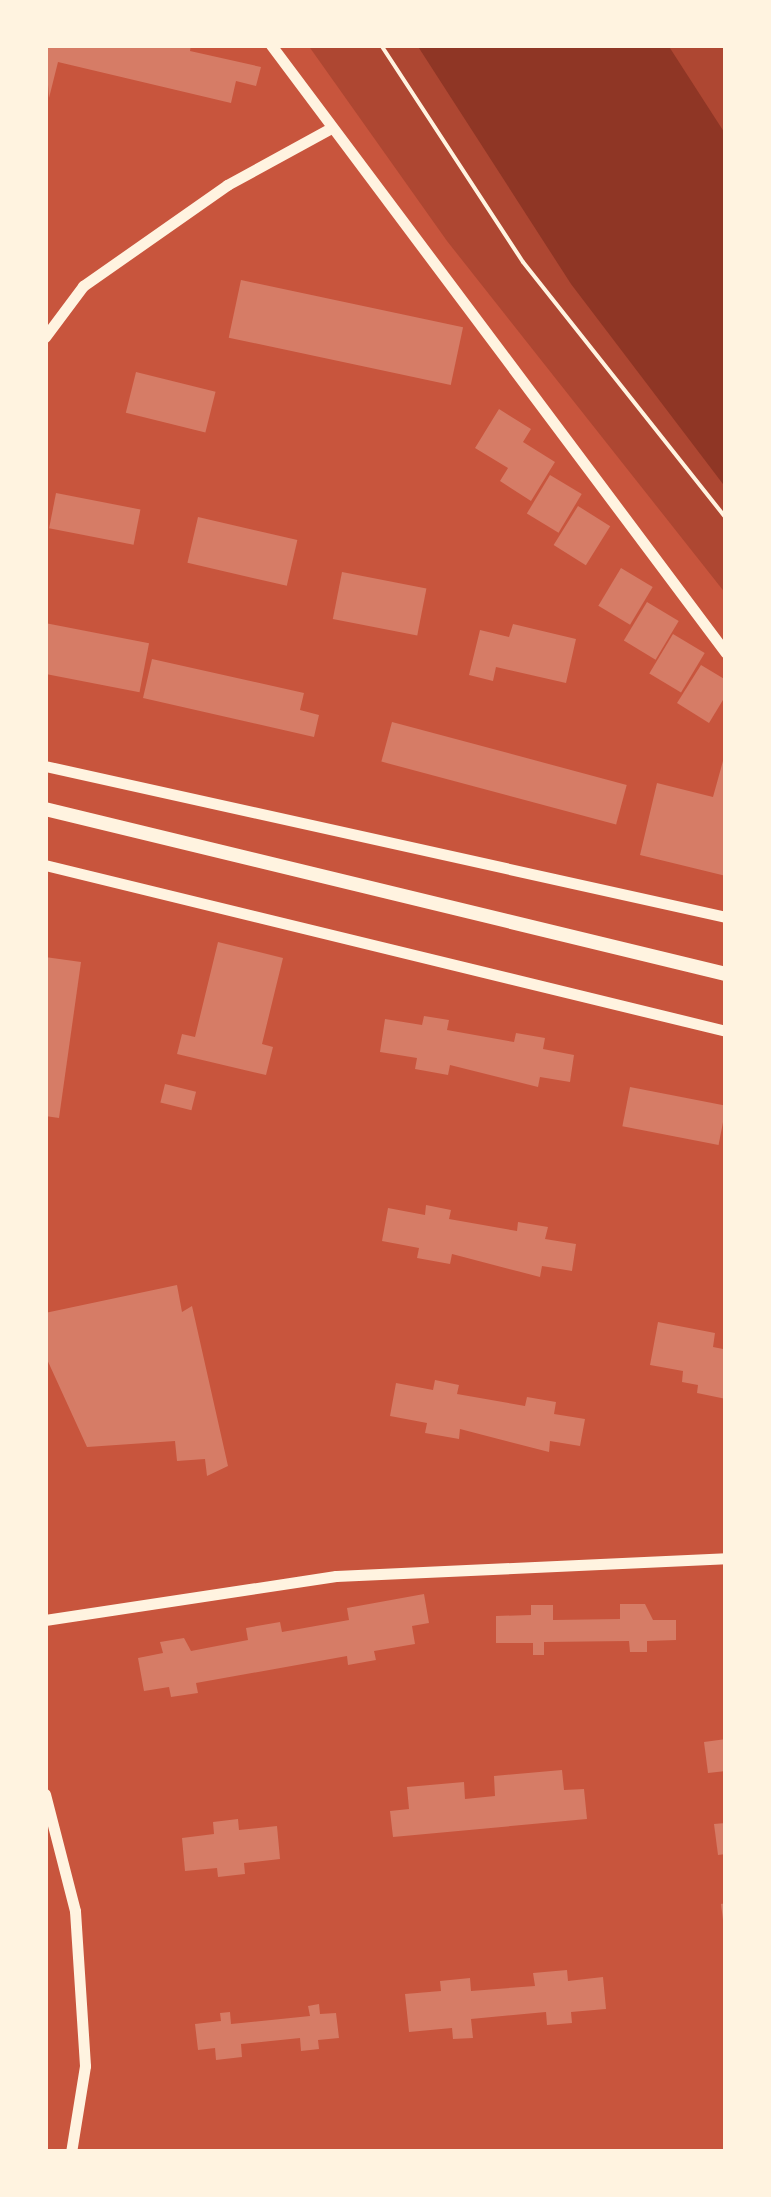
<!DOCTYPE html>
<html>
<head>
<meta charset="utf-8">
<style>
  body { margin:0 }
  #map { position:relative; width:771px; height:2197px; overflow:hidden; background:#c8553d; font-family:"Work Sans",sans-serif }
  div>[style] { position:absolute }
  .green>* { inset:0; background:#ae4732 }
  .water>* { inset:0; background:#8f3625 }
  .building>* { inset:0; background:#d67c66; transform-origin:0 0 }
  .path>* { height:4px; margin:-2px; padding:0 2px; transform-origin:2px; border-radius:2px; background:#fff3e0 }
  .tertiary>* { height:11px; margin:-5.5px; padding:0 5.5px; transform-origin:5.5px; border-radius:5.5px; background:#fff3e0 }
  .primary>* { height:14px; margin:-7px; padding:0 7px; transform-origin:7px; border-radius:7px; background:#fff3e0 }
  span { translate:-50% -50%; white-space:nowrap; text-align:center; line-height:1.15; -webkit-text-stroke:10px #fff3e0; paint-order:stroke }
  .frame { position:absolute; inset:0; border:48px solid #fff3e0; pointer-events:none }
</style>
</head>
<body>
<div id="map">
  <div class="green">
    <div style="clip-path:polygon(308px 45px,726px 45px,726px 594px,447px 241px)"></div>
  </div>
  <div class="water">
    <div style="clip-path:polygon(417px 45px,668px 45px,726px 135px,726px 488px,571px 284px)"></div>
  </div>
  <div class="building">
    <div style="clip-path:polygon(45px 45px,191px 45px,190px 51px,261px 67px,256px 86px,236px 81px,231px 103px,58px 62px,49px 98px)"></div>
    <div style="left:241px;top:280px;width:227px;height:59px;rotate:12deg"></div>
    <div style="left:136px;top:372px;width:82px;height:42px;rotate:14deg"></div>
    <div style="clip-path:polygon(499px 409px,531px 429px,523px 442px,555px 462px,531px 501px,500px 481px,508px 468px,475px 448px)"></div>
    <div style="left:550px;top:475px;width:37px;height:45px;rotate:31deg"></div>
    <div style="left:56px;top:493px;width:86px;height:36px;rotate:11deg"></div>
    <div style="left:578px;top:506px;width:38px;height:46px;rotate:32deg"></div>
    <div style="left:198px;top:517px;width:102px;height:47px;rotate:13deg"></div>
    <div style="left:621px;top:568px;width:37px;height:44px;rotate:31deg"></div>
    <div style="left:342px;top:572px;width:86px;height:48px;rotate:11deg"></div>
    <div style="left:647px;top:602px;width:37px;height:45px;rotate:31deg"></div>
    <div style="left:45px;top:623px;width:106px;height:50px;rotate:11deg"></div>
    <div style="clip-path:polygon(513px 624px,576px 639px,566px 683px,496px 667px,493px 681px,469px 675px,480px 630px,509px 637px)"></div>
    <div style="left:673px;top:634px;width:37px;height:46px;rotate:31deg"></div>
    <div style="clip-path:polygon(152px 659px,304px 693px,300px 710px,319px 715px,314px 737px,143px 698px)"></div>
    <div style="clip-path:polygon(701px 665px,726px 680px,726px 695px,709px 723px,677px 703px)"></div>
    <div style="left:392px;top:722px;width:243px;height:41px;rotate:15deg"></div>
    <div style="clip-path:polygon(726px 750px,726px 876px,640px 855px,657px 783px,713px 797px)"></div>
    <div style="clip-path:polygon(218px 942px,283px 958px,262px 1044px,273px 1047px,266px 1075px,177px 1054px,182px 1034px,195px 1037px)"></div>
    <div style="clip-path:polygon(45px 957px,81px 962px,59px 1118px,45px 1116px)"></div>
    <div style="clip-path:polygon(424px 1016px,449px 1020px,447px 1030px,514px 1042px,516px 1033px,545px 1038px,543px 1049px,574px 1055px,570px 1082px,540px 1077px,538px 1087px,450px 1065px,448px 1075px,415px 1069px,417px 1058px,380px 1052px,385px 1019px,422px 1025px)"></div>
    <div style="left:165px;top:1084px;width:32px;height:19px;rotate:14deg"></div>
    <div style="left:630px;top:1087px;width:98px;height:40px;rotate:11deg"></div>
    <div style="clip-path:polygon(426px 1205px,451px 1210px,449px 1219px,517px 1231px,518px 1222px,548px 1227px,545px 1239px,576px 1244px,572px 1271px,542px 1266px,540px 1277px,452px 1254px,450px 1264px,417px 1258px,419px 1248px,382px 1241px,388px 1208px,425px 1215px)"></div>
    <div style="clip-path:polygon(177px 1285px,182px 1312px,192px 1306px,228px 1466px,207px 1476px,205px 1459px,177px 1461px,175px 1441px,87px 1447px,45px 1355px,45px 1313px)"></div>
    <div style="clip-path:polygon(658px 1322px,715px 1333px,713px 1347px,723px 1349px,726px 1358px,726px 1399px,697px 1393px,698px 1385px,682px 1382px,683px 1371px,650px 1365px)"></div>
    <div style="clip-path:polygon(435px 1380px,459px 1385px,457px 1394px,525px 1406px,527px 1397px,556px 1402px,554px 1414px,585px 1419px,580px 1446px,550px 1441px,549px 1452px,460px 1429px,459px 1439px,425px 1433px,427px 1423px,390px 1416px,396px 1383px,433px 1390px)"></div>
    <div style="clip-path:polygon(424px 1594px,429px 1623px,412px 1626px,415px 1644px,374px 1651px,376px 1660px,348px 1665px,347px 1656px,196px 1683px,198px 1693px,171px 1697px,169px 1687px,144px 1691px,138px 1658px,163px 1653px,160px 1642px,184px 1638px,191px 1651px,248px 1640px,246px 1628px,280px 1622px,282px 1632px,349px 1620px,347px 1608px)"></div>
    <div style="clip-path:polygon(620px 1604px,645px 1604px,653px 1620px,676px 1620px,676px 1640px,647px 1641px,647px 1652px,630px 1652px,629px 1641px,544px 1642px,544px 1655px,533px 1655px,533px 1643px,496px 1643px,496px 1616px,531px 1615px,531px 1605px,553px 1605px,553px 1620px,620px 1619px)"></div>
    <div style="clip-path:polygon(726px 1739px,726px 1771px,708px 1773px,704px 1742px)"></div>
    <div style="clip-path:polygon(562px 1770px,564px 1790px,584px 1789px,587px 1819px,393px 1837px,390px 1811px,409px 1809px,407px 1787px,464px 1782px,465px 1799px,495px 1796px,494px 1776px)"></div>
    <div style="clip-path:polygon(238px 1819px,239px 1830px,277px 1826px,280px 1859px,244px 1863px,245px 1874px,218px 1877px,217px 1868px,185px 1871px,182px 1838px,214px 1834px,213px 1822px)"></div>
    <div style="clip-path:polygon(726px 1823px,726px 1854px,718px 1855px,714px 1824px)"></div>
    <div style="clip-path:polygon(726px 1903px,726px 1927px,724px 1928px,721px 1904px)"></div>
    <div style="clip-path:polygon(567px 1970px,568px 1981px,603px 1977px,606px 2009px,571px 2012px,572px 2023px,547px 2025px,546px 2012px,471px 2019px,473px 2038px,453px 2039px,452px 2028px,409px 2032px,405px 1994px,441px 1991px,440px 1981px,470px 1978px,471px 1991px,535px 1986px,533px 1973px)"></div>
    <div style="clip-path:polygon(319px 2004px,320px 2014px,336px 2013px,339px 2038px,318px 2040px,319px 2049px,301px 2051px,300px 2038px,241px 2044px,242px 2057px,216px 2060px,215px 2048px,198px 2050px,195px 2024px,221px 2021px,220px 2013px,230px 2012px,231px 2024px,310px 2016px,308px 2006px)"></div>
  </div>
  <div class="path">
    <div style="left:381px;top:45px;width:259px;rotate:56.8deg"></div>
    <div style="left:523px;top:262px;width:327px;rotate:51.6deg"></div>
  </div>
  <div class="tertiary">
    <div style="left:271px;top:45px;width:759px;rotate:53.19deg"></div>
    <div style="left:45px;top:337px;width:64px;rotate:-53.3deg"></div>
    <div style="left:83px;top:286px;width:176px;rotate:-35deg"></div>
    <div style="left:227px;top:185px;width:119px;rotate:-28.7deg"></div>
    <div style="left:45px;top:766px;width:698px;rotate:12.5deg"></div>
    <div style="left:45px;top:865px;width:701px;rotate:13.7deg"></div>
    <div style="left:45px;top:1620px;width:294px;rotate:-8.6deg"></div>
    <div style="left:336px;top:1576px;width:390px;rotate:-2.6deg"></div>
    <div style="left:45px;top:1794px;width:121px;rotate:75.6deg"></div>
    <div style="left:75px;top:1911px;width:155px;rotate:86.3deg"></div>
    <div style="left:85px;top:2066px;width:87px;rotate:99.2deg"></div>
  </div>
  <div class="primary">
    <div style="left:45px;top:809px;width:701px;rotate:13.62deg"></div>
  </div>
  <div class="frame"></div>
</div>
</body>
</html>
